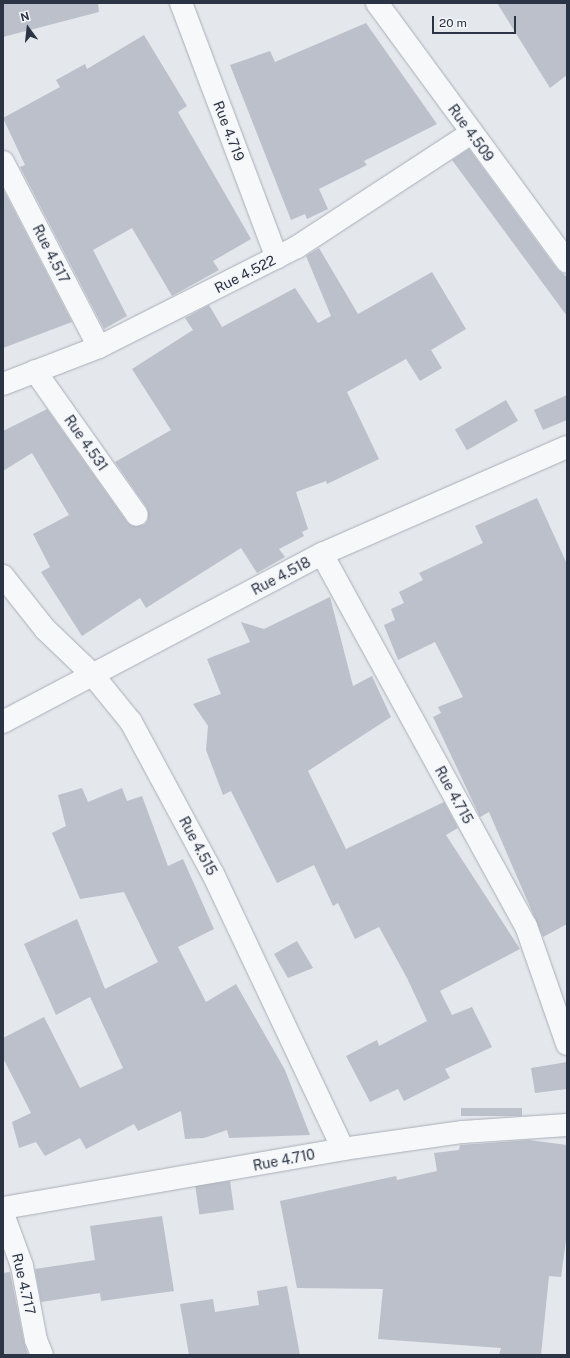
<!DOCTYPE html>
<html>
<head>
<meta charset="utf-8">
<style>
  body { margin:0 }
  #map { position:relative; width:570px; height:1358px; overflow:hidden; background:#e4e7ec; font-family:"Public Sans",sans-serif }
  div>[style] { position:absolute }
  .building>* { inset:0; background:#bbc0ca; transform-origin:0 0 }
  .roads { filter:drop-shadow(0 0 1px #a9aeb7) drop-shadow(0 0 1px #a9aeb7) }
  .minor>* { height:22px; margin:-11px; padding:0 11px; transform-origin:11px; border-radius:11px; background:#f7f8fa }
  span { translate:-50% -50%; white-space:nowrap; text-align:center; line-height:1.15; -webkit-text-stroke:3.5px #f4f6f9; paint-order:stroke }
  .street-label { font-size:14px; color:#2b3445 }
  .frame { position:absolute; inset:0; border:4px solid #2b3445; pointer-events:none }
  .north { position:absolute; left:8px; top:8px; width:40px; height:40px; -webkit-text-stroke:3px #f4f6f9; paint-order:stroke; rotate:345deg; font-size:11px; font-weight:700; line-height:16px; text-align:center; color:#2b3445 }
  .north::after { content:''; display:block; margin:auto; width:14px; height:18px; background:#2b3445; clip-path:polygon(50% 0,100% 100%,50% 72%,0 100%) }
  .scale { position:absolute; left:432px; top:16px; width:84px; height:18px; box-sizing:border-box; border:2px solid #2b3445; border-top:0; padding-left:5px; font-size:12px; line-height:14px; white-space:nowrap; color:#2b3445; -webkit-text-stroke:3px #f4f6f9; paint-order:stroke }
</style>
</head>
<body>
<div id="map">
  <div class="building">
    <div style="clip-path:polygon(3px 3px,98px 3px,99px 12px,3px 37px)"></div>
    <div style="clip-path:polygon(497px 3px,567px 3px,567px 75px,550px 88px)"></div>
    <div style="clip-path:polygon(366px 23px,437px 124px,364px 161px,367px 165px,319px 189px,328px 209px,307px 219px,305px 214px,291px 220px,230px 65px,270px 51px,275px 62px)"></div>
    <div style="clip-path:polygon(144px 35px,187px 106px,178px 112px,251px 239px,213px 261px,219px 270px,172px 296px,132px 228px,93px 250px,127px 316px,104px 329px,20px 167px,25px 165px,3px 118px,60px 87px,56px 80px,85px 64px,87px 69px)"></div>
    <div style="clip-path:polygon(469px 149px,557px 269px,567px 277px,567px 316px,452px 160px)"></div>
    <div style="clip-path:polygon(3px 189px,72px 322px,3px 348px)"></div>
    <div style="clip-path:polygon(319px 248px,358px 314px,432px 272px,466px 329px,431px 350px,442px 368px,420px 381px,406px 359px,347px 392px,379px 459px,327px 484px,326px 481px,296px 492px,308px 529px,302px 532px,304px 536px,279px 549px,285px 557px,257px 573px,241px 548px,146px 608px,140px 598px,82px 636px,41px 572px,50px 567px,33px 534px,69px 515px,32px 453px,3px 471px,3px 431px,47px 409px,127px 522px,132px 526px,144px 525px,148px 520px,147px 508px,115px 462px,171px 430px,132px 369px,193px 330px,185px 318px,209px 305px,222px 327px,295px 288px,318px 323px,331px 316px,306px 256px)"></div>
    <div style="clip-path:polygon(567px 395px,567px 420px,543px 430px,534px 410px)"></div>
    <div style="left:506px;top:400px;width:24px;height:59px;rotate:60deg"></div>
    <div style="clip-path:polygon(537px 498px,567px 564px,567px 924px,543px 937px,489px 812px,480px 817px,433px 717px,441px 713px,438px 707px,463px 697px,435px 642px,398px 660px,384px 625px,395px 620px,391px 609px,404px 603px,399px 592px,423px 580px,419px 573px,483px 543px,475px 526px)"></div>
    <div style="clip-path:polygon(330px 597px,353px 686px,372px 676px,391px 717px,308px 771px,346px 849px,444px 802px,458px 828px,446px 835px,520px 949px,440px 991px,452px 1015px,472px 1007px,492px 1047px,445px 1069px,450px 1078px,404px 1101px,398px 1089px,370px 1102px,346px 1056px,377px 1040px,379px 1046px,427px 1021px,407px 978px,379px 927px,355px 939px,338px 903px,333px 906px,314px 865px,277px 883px,231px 791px,223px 795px,206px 750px,208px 726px,193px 704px,221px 694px,207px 659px,250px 642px,241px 622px,264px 629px)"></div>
    <div style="clip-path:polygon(82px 788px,88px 802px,122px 788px,127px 801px,142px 796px,168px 866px,183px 859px,214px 929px,178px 947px,206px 1002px,236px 984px,285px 1070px,310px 1135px,229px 1138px,227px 1130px,204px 1138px,185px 1139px,181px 1111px,138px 1131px,134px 1124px,86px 1149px,80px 1138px,45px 1156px,36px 1142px,19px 1148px,12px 1122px,31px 1113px,3px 1058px,3px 1038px,44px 1017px,80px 1088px,123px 1068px,90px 997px,56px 1015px,24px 944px,77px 919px,105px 989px,158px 962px,124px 892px,80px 899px,52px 833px,66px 826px,58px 795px)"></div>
    <div style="clip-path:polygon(297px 941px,313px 968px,288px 978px,274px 954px)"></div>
    <div style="clip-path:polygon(567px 1062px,567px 1089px,535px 1093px,531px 1068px)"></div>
    <div style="left:522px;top:1108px;width:8px;height:61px;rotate:90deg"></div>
    <div style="clip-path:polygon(529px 1140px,567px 1145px,567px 1233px,561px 1277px,549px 1276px,541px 1355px,499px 1355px,501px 1348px,378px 1339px,383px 1289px,297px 1288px,280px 1201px,396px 1176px,397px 1180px,437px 1171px,434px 1153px,459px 1150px,460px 1145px)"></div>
    <div style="left:230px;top:1181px;width:29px;height:35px;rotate:82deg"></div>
    <div style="clip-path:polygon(162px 1216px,174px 1291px,101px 1301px,100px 1293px,41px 1302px,35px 1269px,95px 1260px,90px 1226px)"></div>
    <div style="clip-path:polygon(10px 1272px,24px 1342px,28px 1355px,3px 1355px,3px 1273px)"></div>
    <div style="clip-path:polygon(287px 1286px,300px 1355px,189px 1355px,180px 1304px,213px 1299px,215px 1312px,259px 1305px,257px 1291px)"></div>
  </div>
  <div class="roads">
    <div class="minor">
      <div style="left:181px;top:3px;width:272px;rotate:69.4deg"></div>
      <div style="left:377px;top:3px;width:321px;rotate:53.7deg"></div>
      <div style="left:3px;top:162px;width:208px;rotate:62.6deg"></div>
      <div style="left:35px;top:371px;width:176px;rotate:54.7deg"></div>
      <div style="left:3px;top:384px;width:103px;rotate:-21.1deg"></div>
      <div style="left:99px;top:347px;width:222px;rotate:-26.8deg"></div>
      <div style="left:297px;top:247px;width:208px;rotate:-33.2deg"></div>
      <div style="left:322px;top:554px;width:424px;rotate:61.3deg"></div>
      <div style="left:526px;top:926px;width:125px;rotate:70.8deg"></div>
      <div style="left:3px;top:576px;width:68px;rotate:51.6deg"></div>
      <div style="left:45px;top:629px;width:65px;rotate:43.8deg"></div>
      <div style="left:92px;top:674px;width:62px;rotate:50.9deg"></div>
      <div style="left:131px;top:722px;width:173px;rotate:61.7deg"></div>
      <div style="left:213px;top:874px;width:304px;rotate:64.7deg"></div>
      <div style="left:3px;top:722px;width:361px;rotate:-27.8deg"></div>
      <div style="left:322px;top:554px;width:267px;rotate:-23.6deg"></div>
      <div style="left:3px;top:1208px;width:345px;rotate:-9.8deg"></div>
      <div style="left:343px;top:1149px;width:121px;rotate:-8.1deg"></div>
      <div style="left:463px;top:1132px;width:104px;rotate:-3.9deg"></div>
      <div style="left:3px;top:1214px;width:55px;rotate:69.9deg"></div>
      <div style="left:22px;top:1266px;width:75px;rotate:79.3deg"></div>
      <div style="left:36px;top:1340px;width:16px;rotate:68deg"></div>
    </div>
  </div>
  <div class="street-label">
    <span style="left:229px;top:131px;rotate:69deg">Rue 4.719</span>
    <span style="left:471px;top:133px;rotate:54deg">Rue 4.509</span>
    <span style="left:51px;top:254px;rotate:63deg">Rue 4.517</span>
    <span style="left:245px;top:274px;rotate:-27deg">Rue 4.522</span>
    <span style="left:86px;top:443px;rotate:55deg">Rue 4.531</span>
    <span style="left:281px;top:576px;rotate:-28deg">Rue 4.518</span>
    <span style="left:454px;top:795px;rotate:61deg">Rue 4.715</span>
    <span style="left:198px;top:846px;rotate:62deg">Rue 4.515</span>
    <span style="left:284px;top:1160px;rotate:-11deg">Rue 4.710</span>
    <span style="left:24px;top:1284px;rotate:77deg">Rue 4.717</span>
  </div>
  <div class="frame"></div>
  <div class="north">N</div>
  <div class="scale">20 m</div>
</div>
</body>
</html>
